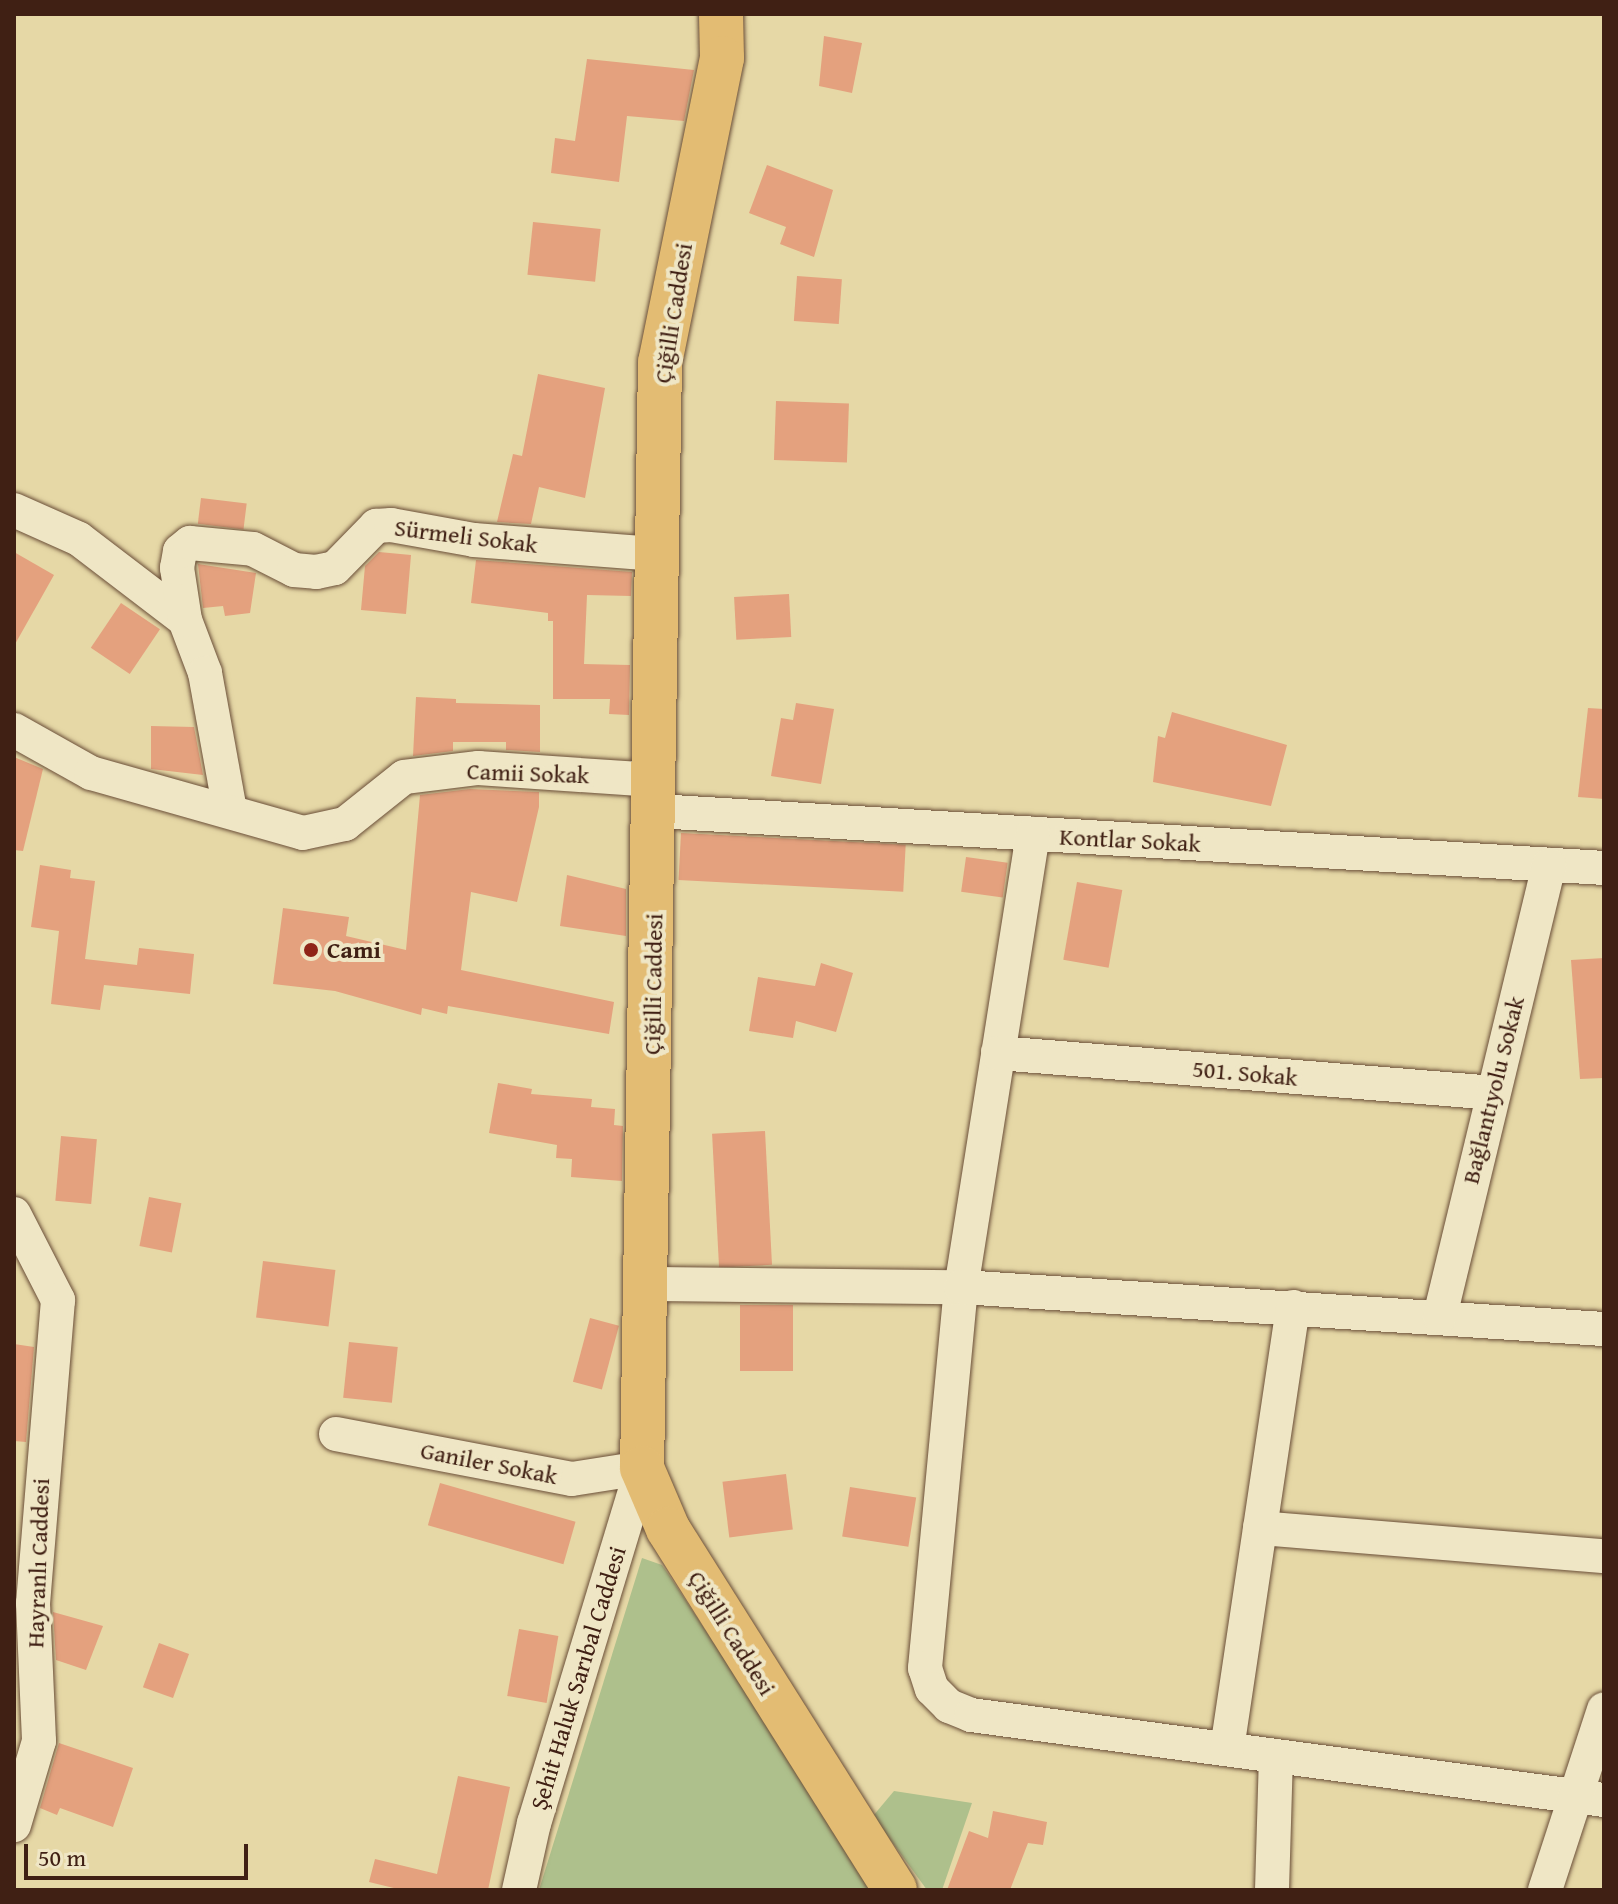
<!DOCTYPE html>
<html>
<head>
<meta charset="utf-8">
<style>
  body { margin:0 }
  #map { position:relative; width:1618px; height:1904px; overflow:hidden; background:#e6d8a6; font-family:"Gentium Book Plus",serif }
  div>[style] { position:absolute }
  .green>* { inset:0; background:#aec08c }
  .building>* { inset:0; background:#e4a17e; transform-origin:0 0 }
  .roads { filter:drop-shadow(0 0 2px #6a4e38) drop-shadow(0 0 2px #6a4e38) }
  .minor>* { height:34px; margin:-17px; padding:0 17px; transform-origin:17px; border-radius:17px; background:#efe6c5 }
  .major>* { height:44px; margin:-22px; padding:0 22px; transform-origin:22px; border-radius:22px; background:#e3bc73 }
  .dots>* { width:22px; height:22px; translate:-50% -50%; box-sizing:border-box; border:4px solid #efe6c5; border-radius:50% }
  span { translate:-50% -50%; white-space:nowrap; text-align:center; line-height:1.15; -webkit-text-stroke:8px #efe6c5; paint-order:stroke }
  .street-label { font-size:24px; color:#402014 }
  .poi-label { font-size:24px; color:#402014; font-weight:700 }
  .left { translate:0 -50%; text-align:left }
  .frame { position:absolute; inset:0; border:16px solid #402014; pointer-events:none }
  .scale { position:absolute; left:24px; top:1844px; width:224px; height:36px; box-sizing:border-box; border:4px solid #402014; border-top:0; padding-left:10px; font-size:24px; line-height:28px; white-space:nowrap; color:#402014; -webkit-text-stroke:6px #efe6c5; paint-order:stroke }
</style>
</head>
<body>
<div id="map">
  <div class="green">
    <div style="clip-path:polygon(642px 1558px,662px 1565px,669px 1575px,876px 1890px,539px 1890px)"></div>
    <div style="clip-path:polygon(894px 1791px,972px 1803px,942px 1890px,927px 1890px,873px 1816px)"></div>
  </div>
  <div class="building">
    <div style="clip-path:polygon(824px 36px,862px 43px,852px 93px,819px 86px)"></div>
    <div style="clip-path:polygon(587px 59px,694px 70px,684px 121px,627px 116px,619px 182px,551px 173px,555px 138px,575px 141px)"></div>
    <div style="clip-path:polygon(767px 165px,833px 190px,814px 257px,780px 244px,786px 227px,749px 213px)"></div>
    <div style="left:533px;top:222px;width:68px;height:53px;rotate:6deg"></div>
    <div style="left:797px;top:276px;width:45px;height:45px;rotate:4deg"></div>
    <div style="clip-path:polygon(538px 374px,605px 388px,585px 498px,539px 487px,531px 524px,497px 522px,513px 454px,522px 456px)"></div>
    <div style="left:776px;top:401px;width:73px;height:59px;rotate:2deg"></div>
    <div style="left:201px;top:498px;width:46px;height:26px;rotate:7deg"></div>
    <div style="clip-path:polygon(14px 552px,54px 575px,14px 646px)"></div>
    <div style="clip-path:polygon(379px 552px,411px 555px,406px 614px,361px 610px,365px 566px)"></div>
    <div style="clip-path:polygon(476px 560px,632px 572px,631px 596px,587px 595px,584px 664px,630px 665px,629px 715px,609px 714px,610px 699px,553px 699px,553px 621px,548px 621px,548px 613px,471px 603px)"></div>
    <div style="clip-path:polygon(198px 564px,256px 573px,250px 613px,225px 616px,223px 606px,203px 608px)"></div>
    <div style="left:789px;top:594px;width:43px;height:55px;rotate:87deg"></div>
    <div style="left:121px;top:603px;width:47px;height:54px;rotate:34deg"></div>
    <div style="clip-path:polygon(416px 697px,456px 699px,456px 703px,540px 705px,540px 752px,506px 750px,506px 742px,453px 742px,453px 751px,413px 756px)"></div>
    <div style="clip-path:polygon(796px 703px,834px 709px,821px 784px,771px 776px,781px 718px,793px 720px)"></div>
    <div style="clip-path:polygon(1588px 708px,1604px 709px,1604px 799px,1578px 797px)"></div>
    <div style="clip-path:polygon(1172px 712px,1287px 745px,1271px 806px,1153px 782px,1158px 736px,1165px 738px)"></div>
    <div style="clip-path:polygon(151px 726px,194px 727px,203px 775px,151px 769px)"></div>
    <div style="clip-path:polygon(14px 757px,43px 769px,23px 851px,14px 850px)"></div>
    <div style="clip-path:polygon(470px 789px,539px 792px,539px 807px,517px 902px,471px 892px,461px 970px,614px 1002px,609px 1034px,448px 1006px,447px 1014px,422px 1008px,421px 1015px,335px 991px,273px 984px,283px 908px,349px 917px,346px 936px,406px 950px,420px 795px)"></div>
    <div style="left:681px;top:833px;width:225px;height:47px;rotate:3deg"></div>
    <div style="left:966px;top:857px;width:42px;height:35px;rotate:8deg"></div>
    <div style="clip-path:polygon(40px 865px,71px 870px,70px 878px,95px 881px,85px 959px,137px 965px,139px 948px,194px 954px,190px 994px,104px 985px,100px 1010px,51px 1004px,59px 931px,31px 927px)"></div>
    <div style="clip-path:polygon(567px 875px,626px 889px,626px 936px,560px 926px)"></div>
    <div style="left:1077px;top:882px;width:46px;height:79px;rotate:10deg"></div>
    <div style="clip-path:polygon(1604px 958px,1604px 1078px,1580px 1079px,1571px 960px)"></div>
    <div style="clip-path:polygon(821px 963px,853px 973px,836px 1032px,796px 1021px,793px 1038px,749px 1031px,758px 977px,815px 986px)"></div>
    <div style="clip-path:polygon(498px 1083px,532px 1089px,531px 1094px,592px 1099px,591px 1107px,615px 1109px,614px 1125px,623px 1126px,622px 1181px,571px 1177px,572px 1159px,556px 1158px,557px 1145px,489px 1133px)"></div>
    <div style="left:765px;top:1131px;width:134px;height:53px;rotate:87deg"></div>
    <div style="left:61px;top:1136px;width:36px;height:65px;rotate:5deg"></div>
    <div style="left:149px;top:1197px;width:33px;height:50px;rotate:11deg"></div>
    <div style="left:263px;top:1261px;width:73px;height:57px;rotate:7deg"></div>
    <div style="left:740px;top:1305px;width:53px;height:66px"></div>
    <div style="left:590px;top:1318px;width:30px;height:66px;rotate:15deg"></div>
    <div style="left:349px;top:1342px;width:49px;height:56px;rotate:6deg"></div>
    <div style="clip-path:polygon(14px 1344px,34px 1347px,26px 1442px,14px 1441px)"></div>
    <div style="left:786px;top:1474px;width:56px;height:64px;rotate:83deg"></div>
    <div style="left:440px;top:1483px;width:141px;height:44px;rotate:16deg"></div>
    <div style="left:850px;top:1487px;width:67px;height:50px;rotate:9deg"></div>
    <div style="clip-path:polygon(53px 1612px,103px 1626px,86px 1670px,56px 1660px)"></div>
    <div style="left:519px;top:1629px;width:40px;height:68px;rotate:10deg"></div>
    <div style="left:159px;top:1643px;width:32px;height:47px;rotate:20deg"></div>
    <div style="clip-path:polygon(59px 1743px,133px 1768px,113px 1827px,60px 1808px,57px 1815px,40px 1808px)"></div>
    <div style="clip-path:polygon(458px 1776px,510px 1787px,488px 1890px,402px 1890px,369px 1882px,375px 1859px,437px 1874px)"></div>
    <div style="clip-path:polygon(993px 1811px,1047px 1822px,1043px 1845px,1028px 1843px,1010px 1890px,947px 1890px,969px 1831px,988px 1838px)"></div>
  </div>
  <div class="roads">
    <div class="minor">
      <div style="left:14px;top:510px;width:71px;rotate:24deg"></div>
      <div style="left:79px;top:539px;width:133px;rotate:37.4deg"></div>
      <div style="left:185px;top:620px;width:57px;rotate:69.3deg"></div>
      <div style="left:205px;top:673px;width:140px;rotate:79.7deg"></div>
      <div style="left:185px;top:620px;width:53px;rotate:-98.7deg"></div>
      <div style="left:177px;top:568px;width:17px;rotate:-80deg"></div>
      <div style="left:180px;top:551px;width:13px;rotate:-39deg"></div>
      <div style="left:190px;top:543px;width:63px;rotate:5.4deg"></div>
      <div style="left:253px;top:549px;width:46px;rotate:27.1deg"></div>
      <div style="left:294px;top:570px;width:22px;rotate:5deg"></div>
      <div style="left:316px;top:572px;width:19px;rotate:-12deg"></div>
      <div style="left:335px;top:568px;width:59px;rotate:-45.7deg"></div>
      <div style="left:376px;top:526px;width:15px;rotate:-4deg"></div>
      <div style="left:391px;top:525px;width:84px;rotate:10.2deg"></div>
      <div style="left:474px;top:540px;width:184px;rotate:4.4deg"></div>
      <div style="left:14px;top:730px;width:88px;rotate:29.2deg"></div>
      <div style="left:91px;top:773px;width:220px;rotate:15.8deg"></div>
      <div style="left:303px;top:833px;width:43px;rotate:-12.1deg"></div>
      <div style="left:345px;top:824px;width:75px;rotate:-38.5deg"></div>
      <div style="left:404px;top:777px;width:75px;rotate:-6.9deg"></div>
      <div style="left:478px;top:768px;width:177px;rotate:3.9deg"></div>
      <div style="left:656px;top:811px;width:950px;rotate:3.44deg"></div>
      <div style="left:1033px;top:834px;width:459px;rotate:99deg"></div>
      <div style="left:961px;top:1287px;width:383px;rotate:95.4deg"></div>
      <div style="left:925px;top:1668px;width:22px;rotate:72deg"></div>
      <div style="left:932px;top:1689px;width:24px;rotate:45deg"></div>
      <div style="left:949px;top:1706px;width:24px;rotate:22deg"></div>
      <div style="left:971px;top:1715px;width:639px;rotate:7.65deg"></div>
      <div style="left:998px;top:1053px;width:495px;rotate:4.6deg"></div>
      <div style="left:14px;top:1214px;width:97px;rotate:62.9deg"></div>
      <div style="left:58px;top:1300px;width:304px;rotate:94.7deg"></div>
      <div style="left:33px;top:1603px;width:138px;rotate:87.5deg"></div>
      <div style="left:39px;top:1741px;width:88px;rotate:106.6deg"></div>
      <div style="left:649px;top:1284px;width:312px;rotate:0.6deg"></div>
      <div style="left:961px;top:1287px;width:644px;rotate:3.74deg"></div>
      <div style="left:1440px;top:1316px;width:464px;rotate:-76.4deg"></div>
      <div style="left:336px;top:1434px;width:240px;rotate:10.8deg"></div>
      <div style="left:572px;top:1479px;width:71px;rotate:-8.9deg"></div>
      <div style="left:642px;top:1468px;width:371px;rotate:106.9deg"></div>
      <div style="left:534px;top:1823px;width:69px;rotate:102.6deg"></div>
      <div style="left:1260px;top:1528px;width:345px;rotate:4.7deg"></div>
      <div style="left:1227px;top:1749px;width:447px;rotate:-81.5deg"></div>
      <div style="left:1272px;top:1890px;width:134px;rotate:-88.3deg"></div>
      <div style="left:1545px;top:1890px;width:190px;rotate:-71.9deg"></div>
    </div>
    <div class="major">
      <div style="left:721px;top:14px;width:44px;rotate:88.7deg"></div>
      <div style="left:722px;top:58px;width:310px;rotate:101.5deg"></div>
      <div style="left:660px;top:362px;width:1106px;rotate:90.93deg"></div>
      <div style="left:642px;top:1468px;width:66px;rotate:66.9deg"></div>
      <div style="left:668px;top:1529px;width:426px;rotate:57.8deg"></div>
    </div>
  </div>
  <div class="dots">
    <div style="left:311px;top:950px;background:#8f2418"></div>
  </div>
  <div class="street-label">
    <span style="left:673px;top:313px;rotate:-81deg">Çiğilli Caddesi</span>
    <span style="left:466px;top:536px;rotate:7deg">Sürmeli Sokak</span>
    <span style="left:528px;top:773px;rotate:2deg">Camii Sokak</span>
    <span style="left:1130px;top:840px;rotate:3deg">Kontlar Sokak</span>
    <span style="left:653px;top:984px;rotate:-89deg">Çiğilli Caddesi</span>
    <span style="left:1245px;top:1073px;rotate:5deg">501. Sokak</span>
    <span style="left:1493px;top:1090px;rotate:-76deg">Bağlantıyolu Sokak</span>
    <span style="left:489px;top:1463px;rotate:11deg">Ganiler Sokak</span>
    <span style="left:38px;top:1563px;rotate:-88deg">Hayranlı Caddesi</span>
    <span style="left:732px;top:1633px;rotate:58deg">Çiğilli Caddesi</span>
    <span style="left:578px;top:1678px;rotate:-73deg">Şehit Haluk Sarıbal Caddesi</span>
  </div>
  <div class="poi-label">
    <span class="left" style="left:327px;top:950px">Cami</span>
  </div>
  <div class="frame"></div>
  <div class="scale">50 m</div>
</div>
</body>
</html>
